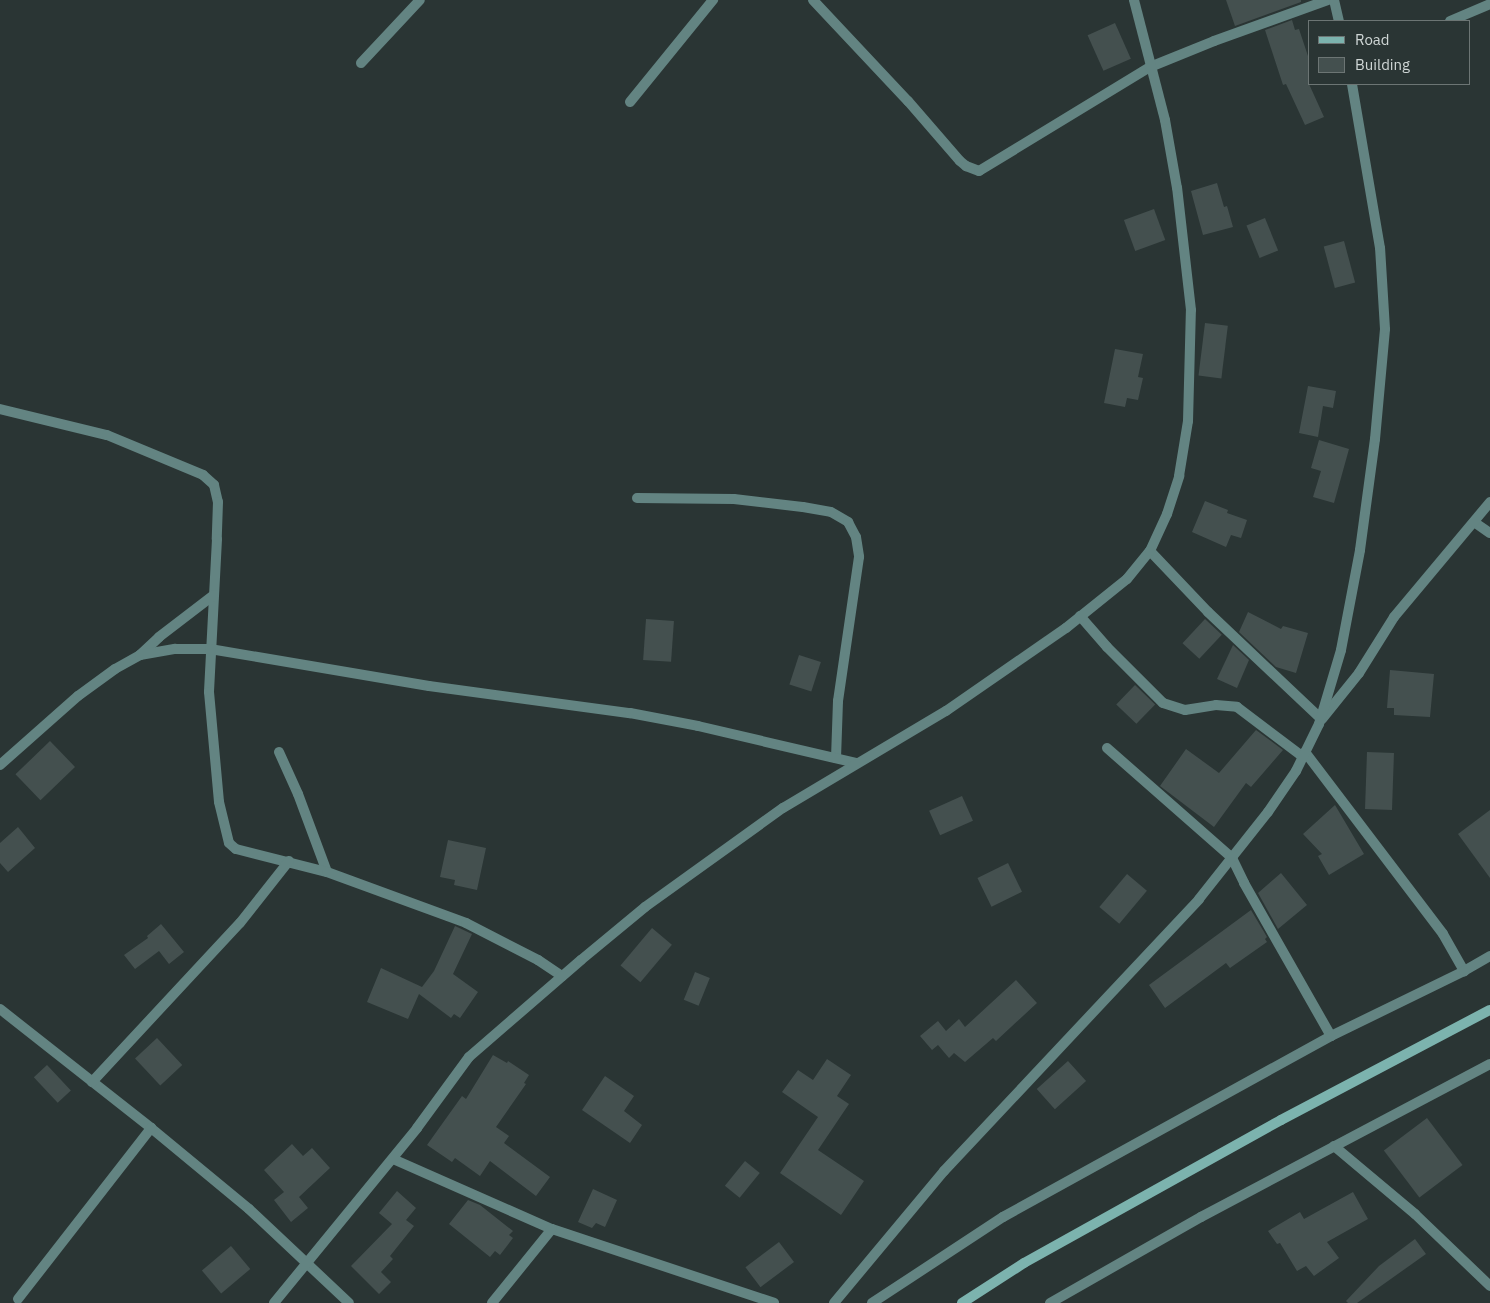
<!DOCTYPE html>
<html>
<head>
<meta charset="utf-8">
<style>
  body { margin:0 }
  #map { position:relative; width:1490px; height:1303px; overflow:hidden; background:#2a3534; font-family:"IBM Plex Sans",sans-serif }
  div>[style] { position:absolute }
  .building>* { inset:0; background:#44504f; transform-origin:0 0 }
  .lane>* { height:10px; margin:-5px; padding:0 5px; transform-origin:5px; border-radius:5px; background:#638482 }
  .street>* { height:10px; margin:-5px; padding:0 5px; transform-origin:5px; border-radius:5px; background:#638482 }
  .secondary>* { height:10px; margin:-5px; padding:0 5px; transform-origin:5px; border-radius:5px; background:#7cb3ae }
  span { translate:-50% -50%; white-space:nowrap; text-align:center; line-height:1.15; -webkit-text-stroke:4.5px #2a3534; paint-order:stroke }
  .legend { position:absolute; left:1308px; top:20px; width:162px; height:65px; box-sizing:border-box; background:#2a3534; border:1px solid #6c7574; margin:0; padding:6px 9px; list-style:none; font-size:15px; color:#cfd6d5 }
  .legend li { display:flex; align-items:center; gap:10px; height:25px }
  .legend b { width:25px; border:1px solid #6c7574 }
</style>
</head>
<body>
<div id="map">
  <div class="building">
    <div style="clip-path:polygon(1226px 0,1301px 0,1301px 2px,1235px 26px)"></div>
    <div style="clip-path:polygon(1292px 20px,1295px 30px,1299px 29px,1309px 59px,1309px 84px,1324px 117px,1305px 125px,1286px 84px,1283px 85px,1265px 30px)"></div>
    <div style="left:1115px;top:23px;width:39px;height:30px;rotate:66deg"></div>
    <div style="clip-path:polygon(1217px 183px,1224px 207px,1227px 206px,1233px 227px,1203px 235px,1191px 191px)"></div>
    <div style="left:1154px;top:209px;width:33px;height:32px;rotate:70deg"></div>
    <div style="left:1265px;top:218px;width:35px;height:20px;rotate:68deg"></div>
    <div style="left:1344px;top:241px;width:43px;height:21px;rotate:75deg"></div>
    <div style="left:1205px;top:323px;width:23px;height:53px;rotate:7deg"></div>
    <div style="clip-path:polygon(1115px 349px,1143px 354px,1138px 377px,1143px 378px,1138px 400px,1127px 398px,1125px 407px,1104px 403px)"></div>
    <div style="clip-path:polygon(1308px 386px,1336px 391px,1333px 408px,1323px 406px,1318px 437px,1299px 433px)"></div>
    <div style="clip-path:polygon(1319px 440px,1349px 449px,1334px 503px,1313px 497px,1321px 471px,1311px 468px)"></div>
    <div style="clip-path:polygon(1205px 501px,1228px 510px,1227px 513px,1247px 520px,1241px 538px,1231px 535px,1226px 547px,1192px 532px)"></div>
    <div style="clip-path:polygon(1248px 612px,1281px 629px,1283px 626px,1308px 633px,1296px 673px,1276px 667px,1239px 632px)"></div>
    <div style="left:646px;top:619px;width:28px;height:41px;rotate:4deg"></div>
    <div style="left:1205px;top:619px;width:23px;height:33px;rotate:43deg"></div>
    <div style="clip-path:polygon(1233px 645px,1249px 660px,1237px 688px,1217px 679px)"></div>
    <div style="left:799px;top:655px;width:23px;height:31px;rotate:18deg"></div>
    <div style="clip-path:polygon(1390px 670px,1434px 674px,1430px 717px,1394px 715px,1394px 708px,1387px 708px)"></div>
    <div style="left:1135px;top:685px;width:28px;height:27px;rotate:44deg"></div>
    <div style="clip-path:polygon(1256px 730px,1283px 750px,1251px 787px,1246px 783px,1214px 827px,1160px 786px,1186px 749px,1219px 773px)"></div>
    <div style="left:50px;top:741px;width:36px;height:48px;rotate:46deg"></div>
    <div style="left:1367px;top:752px;width:27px;height:57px;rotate:2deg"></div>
    <div style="left:962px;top:796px;width:27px;height:36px;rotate:66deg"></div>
    <div style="clip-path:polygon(1335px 805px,1364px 854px,1329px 875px,1318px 856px,1322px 854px,1303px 834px)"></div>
    <div style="clip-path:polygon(1490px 810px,1490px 878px,1458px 834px)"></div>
    <div style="clip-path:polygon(18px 827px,35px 848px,8px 872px,0 863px,0 843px)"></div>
    <div style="clip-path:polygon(448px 840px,486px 848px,477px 890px,454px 885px,455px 880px,440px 877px)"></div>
    <div style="left:1008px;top:863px;width:32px;height:34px;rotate:64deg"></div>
    <div style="clip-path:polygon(1281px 873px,1307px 905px,1278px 929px,1258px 893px)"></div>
    <div style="left:1127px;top:874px;width:26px;height:43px;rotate:40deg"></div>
    <div style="clip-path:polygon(1251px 910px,1267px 937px,1265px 939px,1267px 942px,1230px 968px,1226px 963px,1165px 1008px,1149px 985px)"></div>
    <div style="clip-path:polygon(161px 924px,184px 952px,169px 964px,159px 951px,135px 969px,124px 955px,148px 938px,147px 936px)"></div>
    <div style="clip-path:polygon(455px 926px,472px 934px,453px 974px,478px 992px,460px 1018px,454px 1014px,451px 1018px,419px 994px,408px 1019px,367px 1002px,381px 968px,422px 987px,434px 971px)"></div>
    <div style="left:652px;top:928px;width:26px;height:49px;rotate:40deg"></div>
    <div style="left:695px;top:972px;width:16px;height:30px;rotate:22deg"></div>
    <div style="clip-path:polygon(1016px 980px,1037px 1003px,996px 1041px,993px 1038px,965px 1062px,954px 1053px,949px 1058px,938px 1045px,932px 1050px,920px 1036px,938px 1021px,946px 1031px,959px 1019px,965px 1027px)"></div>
    <div style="left:157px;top:1038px;width:37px;height:30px;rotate:47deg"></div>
    <div style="clip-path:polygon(493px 1055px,507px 1063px,508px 1061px,529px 1075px,524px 1083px,526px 1084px,496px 1127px,509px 1136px,504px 1143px,550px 1177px,536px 1196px,490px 1161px,480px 1176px,455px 1158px,452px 1162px,427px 1145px,462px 1096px,466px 1099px)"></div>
    <div style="clip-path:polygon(827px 1059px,851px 1075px,837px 1096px,849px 1104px,818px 1150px,864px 1181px,841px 1215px,780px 1173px,818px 1117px,782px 1092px,798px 1070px,813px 1080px)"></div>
    <div style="left:1068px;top:1061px;width:27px;height:42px;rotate:48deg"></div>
    <div style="left:47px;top:1065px;width:35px;height:18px;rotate:47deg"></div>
    <div style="clip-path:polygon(605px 1076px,634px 1096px,624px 1111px,642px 1125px,630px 1143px,582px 1110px)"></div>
    <div style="left:1427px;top:1118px;width:59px;height:54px;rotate:53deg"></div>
    <div style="clip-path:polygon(292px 1144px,303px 1156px,312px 1148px,330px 1168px,299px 1197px,308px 1208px,291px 1222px,274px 1200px,284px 1192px,264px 1170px)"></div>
    <div style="left:745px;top:1161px;width:19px;height:32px;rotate:39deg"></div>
    <div style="clip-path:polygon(593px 1189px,617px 1200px,605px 1227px,596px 1223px,592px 1228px,578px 1222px)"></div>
    <div style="clip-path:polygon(397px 1191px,416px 1208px,406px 1220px,414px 1226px,390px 1256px,393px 1259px,381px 1272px,391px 1282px,379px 1294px,351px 1266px,392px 1224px,379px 1213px)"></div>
    <div style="clip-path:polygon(1353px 1192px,1368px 1219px,1327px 1242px,1339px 1258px,1314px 1276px,1306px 1266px,1297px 1271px,1280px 1243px,1277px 1244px,1268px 1231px,1300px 1212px,1304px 1219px)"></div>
    <div style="clip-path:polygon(468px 1200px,480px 1205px,513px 1231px,509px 1235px,513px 1238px,500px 1255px,495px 1251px,490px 1257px,449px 1224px)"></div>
    <div style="clip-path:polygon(1415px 1239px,1426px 1254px,1357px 1303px,1348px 1303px,1346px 1301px,1379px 1266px)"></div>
    <div style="left:779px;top:1242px;width:25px;height:42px;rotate:53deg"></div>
    <div style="left:231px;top:1246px;width:30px;height:38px;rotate:50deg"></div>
  </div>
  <div class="lane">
    <div style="left:279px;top:752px;width:46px;rotate:65.7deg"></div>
    <div style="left:298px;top:794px;width:83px;rotate:69.6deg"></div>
  </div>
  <div class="street">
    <div style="left:813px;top:0;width:139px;rotate:46.8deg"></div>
    <div style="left:908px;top:101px;width:79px;rotate:49.1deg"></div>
    <div style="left:960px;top:161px;width:8px;rotate:40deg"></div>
    <div style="left:966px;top:166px;width:14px;rotate:21deg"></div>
    <div style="left:979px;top:171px;width:200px;rotate:-31.3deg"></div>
    <div style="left:1150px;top:67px;width:69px;rotate:-22.1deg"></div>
    <div style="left:1214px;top:41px;width:121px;rotate:-19.8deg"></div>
    <div style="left:1334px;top:0;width:22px;rotate:77deg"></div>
    <div style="left:1450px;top:21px;width:43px;rotate:-23deg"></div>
    <div style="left:361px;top:63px;width:86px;rotate:-46.9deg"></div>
    <div style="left:630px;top:102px;width:132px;rotate:-50.9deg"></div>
    <div style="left:0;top:409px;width:110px;rotate:13.7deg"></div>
    <div style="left:107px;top:435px;width:104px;rotate:22.6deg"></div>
    <div style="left:203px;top:475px;width:15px;rotate:42deg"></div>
    <div style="left:214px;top:485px;width:17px;rotate:77deg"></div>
    <div style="left:218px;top:502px;width:37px;rotate:92deg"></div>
    <div style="left:217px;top:539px;width:153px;rotate:93deg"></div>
    <div style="left:209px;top:692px;width:110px;rotate:84.8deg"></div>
    <div style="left:219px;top:802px;width:42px;rotate:76.3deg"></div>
    <div style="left:229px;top:843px;width:9px;rotate:41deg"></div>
    <div style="left:236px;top:849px;width:94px;rotate:14.2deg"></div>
    <div style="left:327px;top:872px;width:148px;rotate:20.1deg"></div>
    <div style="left:466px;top:923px;width:81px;rotate:27.2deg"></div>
    <div style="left:538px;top:960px;width:29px;rotate:34deg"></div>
    <div style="left:637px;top:498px;width:97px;rotate:0.6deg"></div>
    <div style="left:734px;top:499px;width:69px;rotate:6.6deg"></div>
    <div style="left:803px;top:507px;width:28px;rotate:10deg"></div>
    <div style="left:831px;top:512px;width:20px;rotate:30deg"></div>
    <div style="left:848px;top:522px;width:17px;rotate:62deg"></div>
    <div style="left:856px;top:537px;width:20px;rotate:81deg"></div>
    <div style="left:859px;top:557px;width:146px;rotate:98.3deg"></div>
    <div style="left:838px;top:701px;width:57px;rotate:92deg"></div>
    <div style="left:1474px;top:522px;width:19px;rotate:35deg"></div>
    <div style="left:1150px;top:551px;width:84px;rotate:46.4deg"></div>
    <div style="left:1208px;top:612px;width:156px;rotate:43.4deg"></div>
    <div style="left:1080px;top:616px;width:41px;rotate:48.9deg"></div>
    <div style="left:1107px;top:647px;width:79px;rotate:45deg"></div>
    <div style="left:1163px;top:703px;width:23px;rotate:18deg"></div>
    <div style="left:1185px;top:710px;width:31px;rotate:-9deg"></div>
    <div style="left:1216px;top:705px;width:21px;rotate:5deg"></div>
    <div style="left:1237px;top:707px;width:83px;rotate:37.1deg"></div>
    <div style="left:140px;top:655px;width:26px;rotate:-43deg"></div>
    <div style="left:159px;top:637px;width:69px;rotate:-37.4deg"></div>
    <div style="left:1322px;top:719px;width:59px;rotate:-51.2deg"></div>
    <div style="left:1359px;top:673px;width:66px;rotate:-58deg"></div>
    <div style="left:1394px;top:617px;width:150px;rotate:-50.1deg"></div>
    <div style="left:1107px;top:748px;width:167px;rotate:41.3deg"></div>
    <div style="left:1232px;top:858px;width:28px;rotate:64deg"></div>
    <div style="left:1244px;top:883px;width:176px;rotate:60.4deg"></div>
    <div style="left:1305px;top:752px;width:228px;rotate:52.8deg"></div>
    <div style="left:1443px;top:934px;width:43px;rotate:60.4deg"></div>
    <div style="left:0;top:765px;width:104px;rotate:-41.5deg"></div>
    <div style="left:78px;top:696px;width:46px;rotate:-36.1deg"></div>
    <div style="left:115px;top:669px;width:29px;rotate:-29deg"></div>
    <div style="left:140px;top:655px;width:36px;rotate:-10deg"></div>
    <div style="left:175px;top:649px;width:35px"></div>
    <div style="left:210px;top:649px;width:222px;rotate:9.6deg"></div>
    <div style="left:429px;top:686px;width:203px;rotate:7.7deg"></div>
    <div style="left:630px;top:713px;width:69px;rotate:10.8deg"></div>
    <div style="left:698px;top:726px;width:162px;rotate:13.2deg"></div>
    <div style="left:0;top:1009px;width:192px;rotate:38.2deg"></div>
    <div style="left:151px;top:1128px;width:127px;rotate:39.6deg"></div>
    <div style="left:249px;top:1209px;width:137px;rotate:43.2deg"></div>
    <div style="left:92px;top:1082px;width:217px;rotate:-47.1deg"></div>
    <div style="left:240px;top:923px;width:79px;rotate:-51.7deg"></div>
    <div style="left:1334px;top:1146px;width:106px;rotate:40deg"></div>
    <div style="left:1415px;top:1214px;width:104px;rotate:43.8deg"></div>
    <div style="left:393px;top:1159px;width:174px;rotate:23.8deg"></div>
    <div style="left:552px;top:1229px;width:234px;rotate:18.4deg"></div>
    <div style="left:18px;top:1299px;width:217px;rotate:-52.1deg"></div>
    <div style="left:274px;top:1303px;width:226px;rotate:-50.7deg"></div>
    <div style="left:417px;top:1128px;width:88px;rotate:-53.8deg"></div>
    <div style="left:469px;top:1057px;width:148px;rotate:-40.9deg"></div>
    <div style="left:581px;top:960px;width:83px;rotate:-39.6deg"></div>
    <div style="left:645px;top:907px;width:170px;rotate:-35.7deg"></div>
    <div style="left:783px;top:808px;width:190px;rotate:-30.8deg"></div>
    <div style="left:946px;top:711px;width:146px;rotate:-34.7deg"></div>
    <div style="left:1066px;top:628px;width:78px;rotate:-38.8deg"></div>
    <div style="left:1127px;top:579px;width:36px;rotate:-51deg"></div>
    <div style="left:1150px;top:551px;width:41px;rotate:-65.3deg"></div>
    <div style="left:1167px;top:514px;width:40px;rotate:-72deg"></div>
    <div style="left:1179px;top:476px;width:56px;rotate:-80.7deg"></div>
    <div style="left:1188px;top:421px;width:111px;rotate:-88.5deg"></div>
    <div style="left:1191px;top:310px;width:123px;rotate:-96.5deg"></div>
    <div style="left:1177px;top:188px;width:69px;rotate:-100deg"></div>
    <div style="left:1165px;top:120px;width:124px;rotate:-104.5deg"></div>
    <div style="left:492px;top:1303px;width:95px;rotate:-51deg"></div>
    <div style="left:834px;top:1303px;width:172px;rotate:-50.2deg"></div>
    <div style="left:944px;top:1171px;width:373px;rotate:-46.8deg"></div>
    <div style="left:1199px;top:899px;width:111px;rotate:-51.6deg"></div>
    <div style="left:1268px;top:812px;width:50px;rotate:-55.7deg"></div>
    <div style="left:1296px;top:771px;width:52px;rotate:-63.9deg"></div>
    <div style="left:1319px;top:724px;width:77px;rotate:-73.4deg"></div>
    <div style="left:1341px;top:650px;width:102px;rotate:-79.2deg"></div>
    <div style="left:1360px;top:550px;width:112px;rotate:-82.3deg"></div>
    <div style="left:1375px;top:439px;width:110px;rotate:-84.8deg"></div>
    <div style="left:1385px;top:329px;width:81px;rotate:-93.5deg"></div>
    <div style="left:1380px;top:248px;width:166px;rotate:-99.7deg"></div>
    <div style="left:872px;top:1303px;width:157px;rotate:-33.3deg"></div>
    <div style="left:1003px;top:1217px;width:375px;rotate:-28.9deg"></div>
    <div style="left:1331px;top:1036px;width:148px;rotate:-26deg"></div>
    <div style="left:1464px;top:971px;width:30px;rotate:-30deg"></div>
    <div style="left:1050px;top:1303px;width:174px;rotate:-29.7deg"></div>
    <div style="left:1201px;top:1217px;width:327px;rotate:-27.9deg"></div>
  </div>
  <div class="secondary">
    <div style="left:962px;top:1303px;width:74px;rotate:-32.8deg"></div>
    <div style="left:1024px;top:1263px;width:294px;rotate:-29.1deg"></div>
    <div style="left:1281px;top:1120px;width:236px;rotate:-27.8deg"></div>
  </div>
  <ul class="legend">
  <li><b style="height:6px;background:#7cb3ae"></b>Road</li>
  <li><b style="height:14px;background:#44504f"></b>Building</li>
  </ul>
</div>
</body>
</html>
